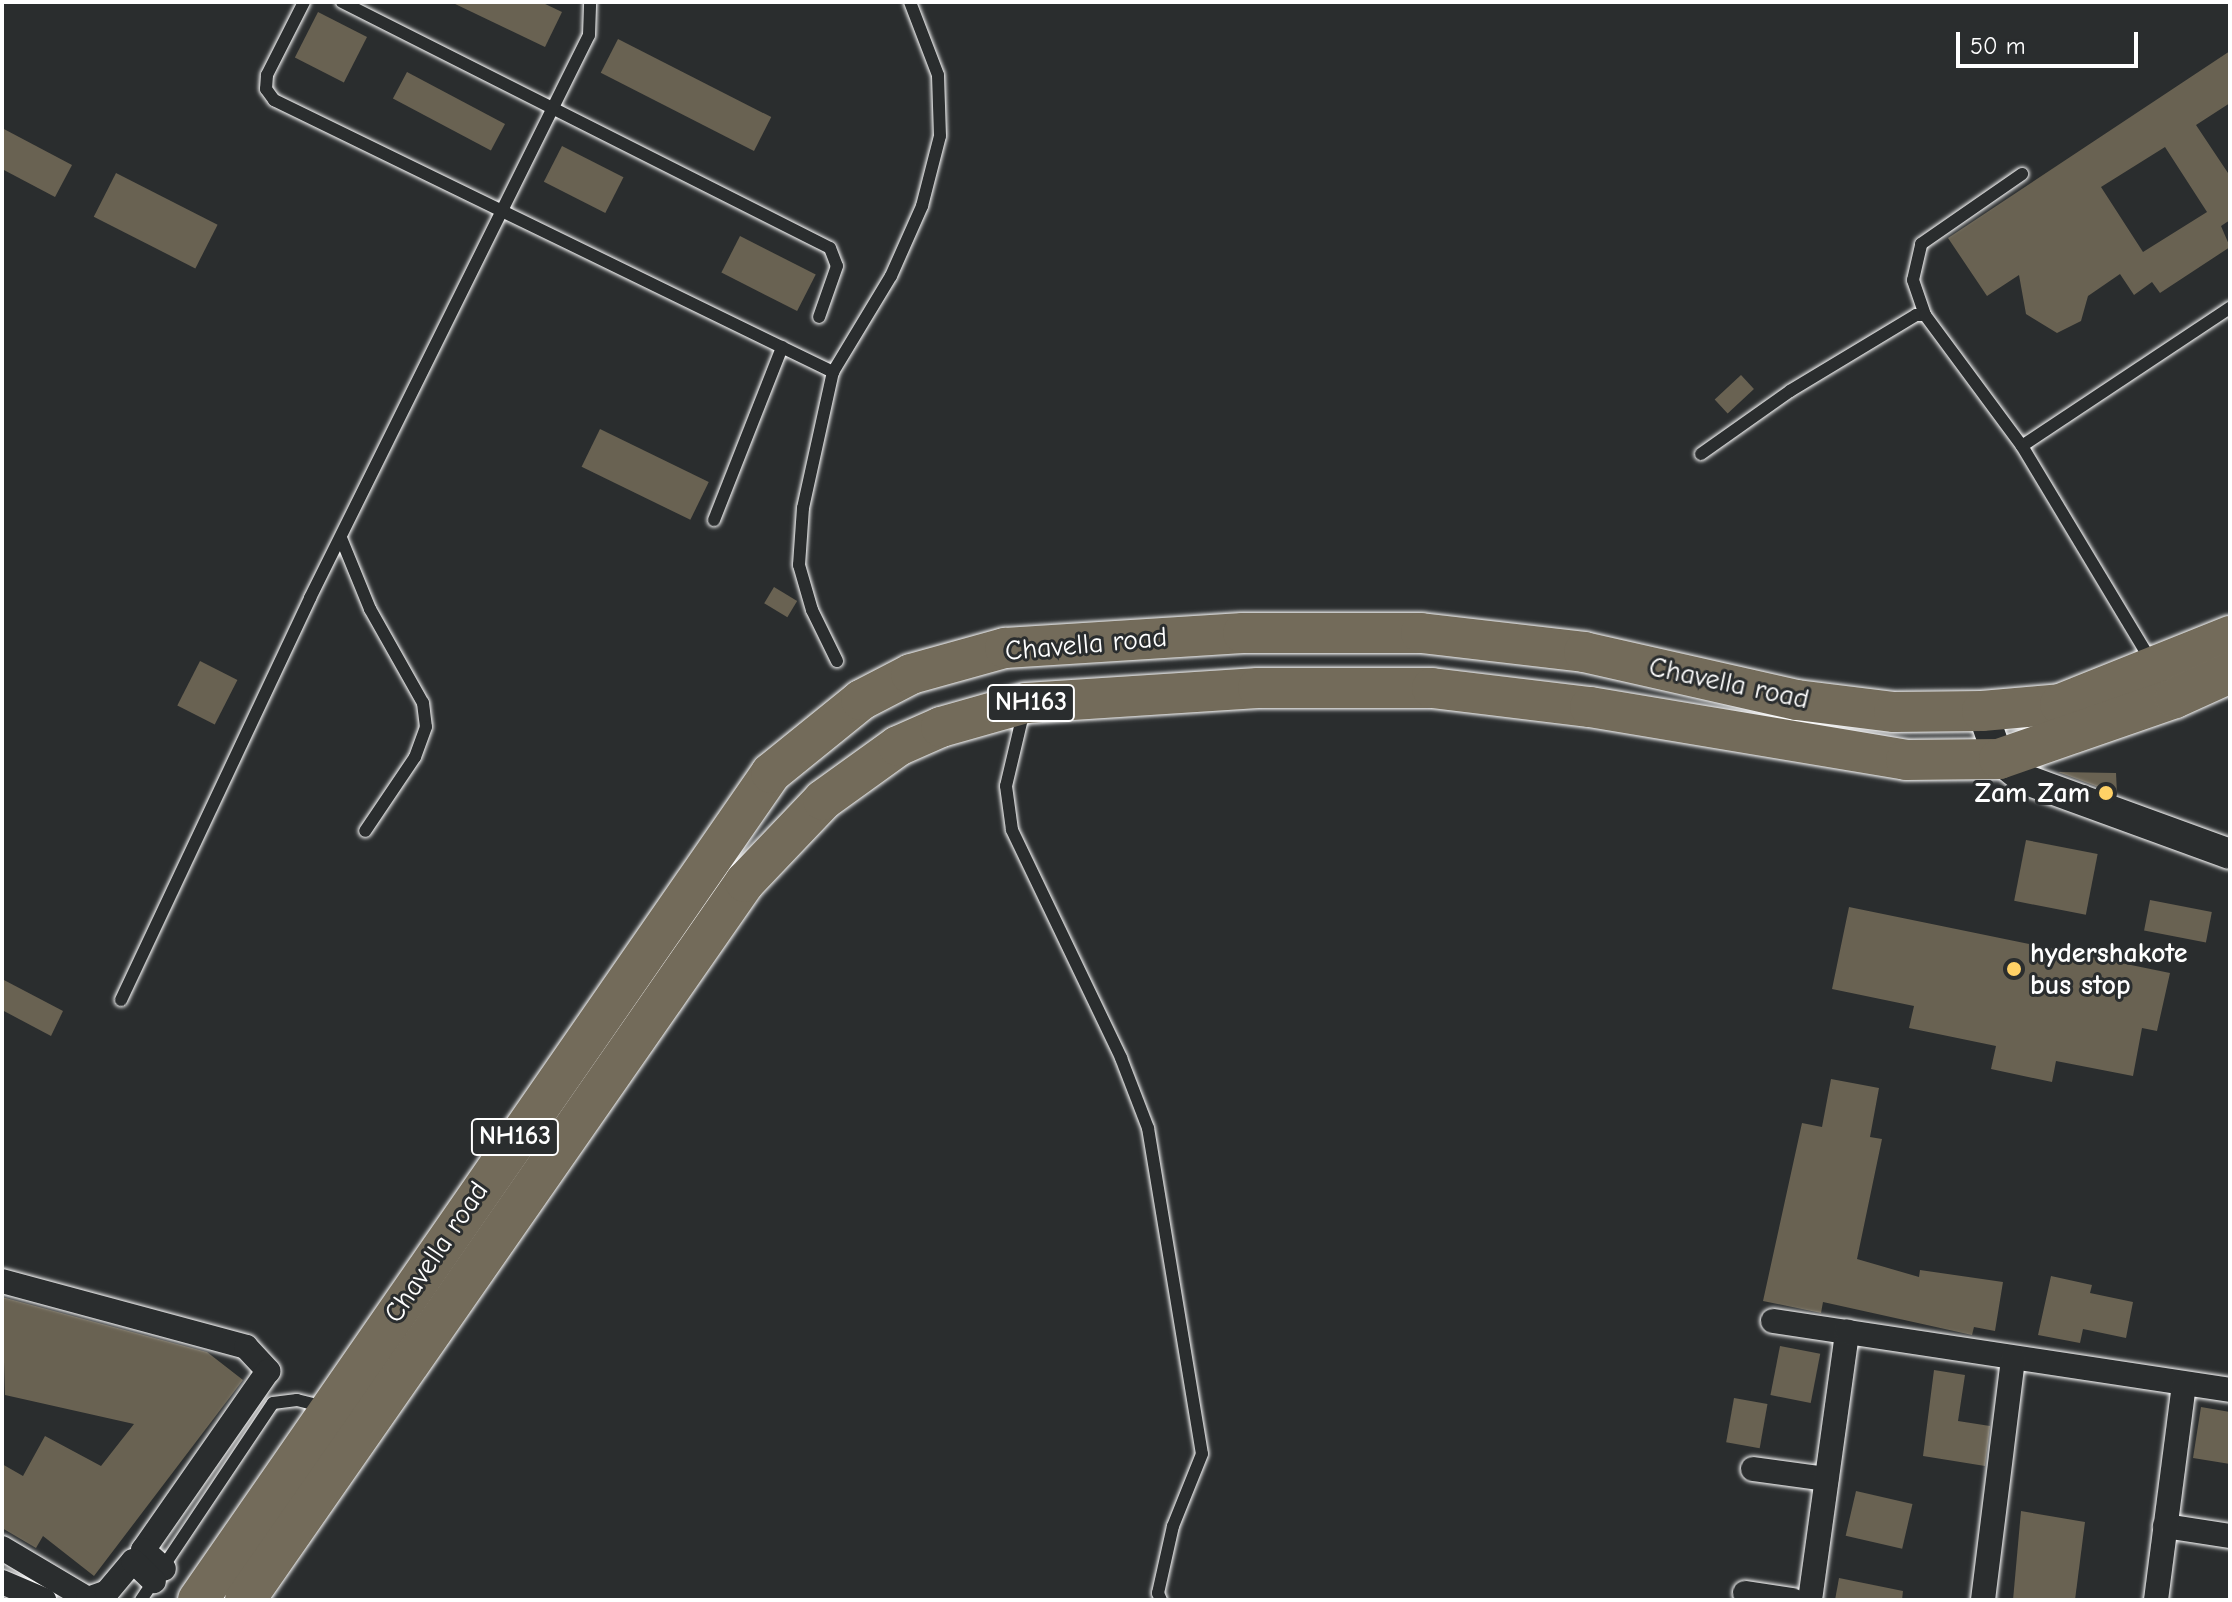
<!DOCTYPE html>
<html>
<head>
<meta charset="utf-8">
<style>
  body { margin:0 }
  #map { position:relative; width:2232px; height:1602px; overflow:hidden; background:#2a2d2e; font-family:"Comic Neue",sans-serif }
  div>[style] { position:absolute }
  .building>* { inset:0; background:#696252; transform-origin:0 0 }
  .roads { filter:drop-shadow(0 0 2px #fff) drop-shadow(0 0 2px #fff) }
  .service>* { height:12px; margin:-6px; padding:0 6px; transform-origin:6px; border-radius:6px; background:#2a2d2e }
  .minor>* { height:24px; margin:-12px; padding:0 12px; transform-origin:12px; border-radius:12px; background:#2a2d2e }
  .tertiary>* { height:30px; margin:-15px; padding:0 15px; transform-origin:15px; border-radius:15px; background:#2a2d2e }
  .trunk>* { height:40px; margin:-20px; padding:0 20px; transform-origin:20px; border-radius:20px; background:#736b5a }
  .dots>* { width:22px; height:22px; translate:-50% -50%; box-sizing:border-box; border:4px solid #2a2d2e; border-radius:50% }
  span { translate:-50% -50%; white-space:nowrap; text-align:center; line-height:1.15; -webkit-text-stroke:6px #2a2d2e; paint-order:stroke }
  .shield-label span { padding:2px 6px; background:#2a2d2e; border:2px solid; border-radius:6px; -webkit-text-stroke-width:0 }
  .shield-label { font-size:26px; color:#fff; font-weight:700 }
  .street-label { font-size:28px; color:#fff }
  .poi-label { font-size:28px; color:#fff; font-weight:700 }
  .right { translate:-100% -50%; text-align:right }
  .left { translate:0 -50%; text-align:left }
  .frame { position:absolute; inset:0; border:4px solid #fff; pointer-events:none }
  .scale { position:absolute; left:1956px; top:32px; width:182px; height:36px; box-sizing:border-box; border:4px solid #fff; border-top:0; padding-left:10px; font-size:24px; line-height:28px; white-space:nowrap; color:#fff; -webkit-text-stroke:6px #2a2d2e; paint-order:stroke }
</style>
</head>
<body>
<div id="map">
  <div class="building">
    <div style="clip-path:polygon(451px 2px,541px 2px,562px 12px,545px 47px)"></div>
    <div style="left:318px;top:12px;width:55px;height:51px;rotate:27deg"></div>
    <div style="left:618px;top:39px;width:172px;height:38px;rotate:27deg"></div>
    <div style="clip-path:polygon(evenodd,2230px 51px,2230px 103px,2196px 125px,2230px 176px,2230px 220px,2221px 226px,2230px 247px,2160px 293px,2152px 282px,2134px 295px,2120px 274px,2088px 296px,2081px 321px,2057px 333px,2026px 314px,2019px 275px,1987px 296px,1948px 238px,2230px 51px,2165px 147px,2207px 212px,2143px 252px,2101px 187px,2165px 147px)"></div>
    <div style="left:407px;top:72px;width:111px;height:30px;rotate:28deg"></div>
    <div style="clip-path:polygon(2px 128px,72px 165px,55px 197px,2px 169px)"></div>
    <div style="left:562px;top:146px;width:69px;height:40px;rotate:27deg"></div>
    <div style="left:116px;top:173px;width:114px;height:49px;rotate:27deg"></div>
    <div style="left:740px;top:236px;width:85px;height:41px;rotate:27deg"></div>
    <div style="left:1741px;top:375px;width:19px;height:36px;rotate:47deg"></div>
    <div style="left:600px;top:429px;width:121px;height:42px;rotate:26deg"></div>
    <div style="left:774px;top:587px;width:27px;height:19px;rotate:31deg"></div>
    <div style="left:200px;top:661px;width:42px;height:50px;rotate:27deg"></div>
    <div style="clip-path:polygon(2058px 772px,2116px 773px,2117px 794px)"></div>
    <div style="left:2026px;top:840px;width:73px;height:62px;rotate:11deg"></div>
    <div style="left:2150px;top:900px;width:63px;height:31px;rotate:11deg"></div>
    <div style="clip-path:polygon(1849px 907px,2170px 973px,2157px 1031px,2142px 1028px,2133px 1076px,2056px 1061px,2052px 1082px,1991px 1069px,1996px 1046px,1909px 1028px,1914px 1006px,1832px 989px)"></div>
    <div style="clip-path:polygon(2px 979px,63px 1011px,51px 1036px,2px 1010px)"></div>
    <div style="clip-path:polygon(1831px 1079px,1879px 1088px,1870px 1137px,1882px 1139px,1857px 1259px,1919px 1277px,1920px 1270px,2003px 1282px,1995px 1331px,1974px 1327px,1972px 1335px,1823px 1302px,1821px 1313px,1763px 1301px,1802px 1123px,1822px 1127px)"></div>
    <div style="clip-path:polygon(2051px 1276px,2092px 1285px,2090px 1293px,2133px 1302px,2126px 1338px,2083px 1329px,2080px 1343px,2038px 1335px)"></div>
    <div style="clip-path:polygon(2px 1297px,207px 1352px,243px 1380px,94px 1576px,43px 1536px,36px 1548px,2px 1528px,2px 1464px,23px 1476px,45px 1436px,101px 1466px,134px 1424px,5px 1395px)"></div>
    <div style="left:1780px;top:1346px;width:41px;height:50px;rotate:11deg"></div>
    <div style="clip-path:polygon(1934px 1370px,1965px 1375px,1958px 1421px,1990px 1426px,1985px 1466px,1923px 1456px)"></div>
    <div style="left:1734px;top:1398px;width:34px;height:45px;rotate:10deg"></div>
    <div style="clip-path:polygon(2201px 1407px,2230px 1412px,2230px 1464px,2193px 1458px)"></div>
    <div style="left:1856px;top:1491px;width:58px;height:46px;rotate:13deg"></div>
    <div style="clip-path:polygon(2021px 1511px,2085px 1522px,2075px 1600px,2013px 1600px)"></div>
    <div style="clip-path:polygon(1839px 1578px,1903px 1591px,1902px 1600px,1835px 1600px)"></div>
  </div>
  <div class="roads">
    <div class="service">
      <div style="left:304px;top:2px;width:82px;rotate:116.9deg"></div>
      <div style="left:267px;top:75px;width:14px;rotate:94deg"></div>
      <div style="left:266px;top:89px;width:14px;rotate:54deg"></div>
      <div style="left:274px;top:100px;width:622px;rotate:25.95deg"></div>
      <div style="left:342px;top:2px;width:546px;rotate:26.75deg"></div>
      <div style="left:830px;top:248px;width:19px;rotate:69deg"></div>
      <div style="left:837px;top:266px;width:54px;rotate:109.4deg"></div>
      <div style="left:1925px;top:315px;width:37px;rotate:-109deg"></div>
      <div style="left:1913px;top:280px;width:37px;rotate:-77deg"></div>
      <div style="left:1921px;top:244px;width:123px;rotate:-34.7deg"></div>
      <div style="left:2022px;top:446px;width:250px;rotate:-33.6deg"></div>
      <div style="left:1701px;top:454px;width:109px;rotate:-35.3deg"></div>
      <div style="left:1790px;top:391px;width:147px;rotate:-31.1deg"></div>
      <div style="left:1916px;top:315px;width:9px"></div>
      <div style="left:1925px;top:315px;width:163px;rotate:53.5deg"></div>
      <div style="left:2022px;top:446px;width:252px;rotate:59deg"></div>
      <div style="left:714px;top:520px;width:186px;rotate:-68.5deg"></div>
      <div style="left:341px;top:538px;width:77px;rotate:67.8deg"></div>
      <div style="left:370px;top:609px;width:108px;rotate:60.6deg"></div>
      <div style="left:423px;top:703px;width:24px;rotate:83deg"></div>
      <div style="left:426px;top:727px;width:32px;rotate:110deg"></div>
      <div style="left:415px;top:757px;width:89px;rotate:124deg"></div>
      <div style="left:837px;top:661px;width:57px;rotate:-116.1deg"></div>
      <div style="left:812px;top:610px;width:47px;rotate:-106.1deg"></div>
      <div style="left:799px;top:565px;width:57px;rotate:-86deg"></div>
      <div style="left:803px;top:508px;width:139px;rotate:-77.6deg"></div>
      <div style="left:833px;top:372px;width:112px;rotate:-58.9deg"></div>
      <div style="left:891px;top:276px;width:77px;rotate:-66.1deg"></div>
      <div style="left:922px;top:206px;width:72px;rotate:-75.6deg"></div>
      <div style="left:940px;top:136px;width:61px;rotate:-91.9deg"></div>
      <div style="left:938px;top:75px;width:78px;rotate:-111deg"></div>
      <div style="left:1024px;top:710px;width:78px;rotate:103.3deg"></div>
      <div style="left:1006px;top:786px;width:44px;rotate:82.2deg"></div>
      <div style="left:1012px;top:830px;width:253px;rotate:64.4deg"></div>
      <div style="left:1121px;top:1058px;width:75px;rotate:68.9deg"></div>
      <div style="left:1148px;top:1128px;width:330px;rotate:80.6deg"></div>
      <div style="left:1202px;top:1454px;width:78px;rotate:111.9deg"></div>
      <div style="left:1173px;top:1526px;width:69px;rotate:102.6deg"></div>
      <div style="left:1158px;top:1593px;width:8px;rotate:67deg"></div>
      <div style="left:121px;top:1000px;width:444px;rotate:-64.8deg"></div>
      <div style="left:310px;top:598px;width:628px;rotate:-63.64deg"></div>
      <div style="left:589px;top:35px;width:33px;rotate:-88deg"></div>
      <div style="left:141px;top:1600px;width:237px;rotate:-56.2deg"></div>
      <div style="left:273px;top:1403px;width:24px;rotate:-7deg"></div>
      <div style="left:297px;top:1400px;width:30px;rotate:14deg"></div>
    </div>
    <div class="minor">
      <div style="left:2px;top:1281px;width:253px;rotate:15.1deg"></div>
      <div style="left:246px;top:1347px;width:33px;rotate:47deg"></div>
      <div style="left:268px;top:1371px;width:218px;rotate:124.9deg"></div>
      <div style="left:143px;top:1550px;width:28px;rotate:42deg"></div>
      <div style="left:1773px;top:1321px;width:75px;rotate:8.5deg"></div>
      <div style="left:1753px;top:1469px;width:74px;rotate:7.8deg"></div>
      <div style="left:2165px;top:1526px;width:66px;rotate:8.7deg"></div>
      <div style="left:2px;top:1548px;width:100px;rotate:30.7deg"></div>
      <div style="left:88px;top:1599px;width:20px;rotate:-20deg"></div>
      <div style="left:107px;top:1592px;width:40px;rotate:-50deg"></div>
      <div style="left:133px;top:1561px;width:29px;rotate:44deg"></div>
      <div style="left:2px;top:1582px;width:46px;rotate:23.2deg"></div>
      <div style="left:1745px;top:1593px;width:48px;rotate:8.5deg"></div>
      <div style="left:1810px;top:1600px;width:271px;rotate:-82.1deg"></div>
      <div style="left:1847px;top:1332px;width:387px;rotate:8.6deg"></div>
      <div style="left:1983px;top:1600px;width:243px;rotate:-82.9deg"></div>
      <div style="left:2156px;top:1600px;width:218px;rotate:-82.6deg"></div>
    </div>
    <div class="tertiary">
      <div style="left:1982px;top:711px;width:51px;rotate:70.5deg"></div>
      <div style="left:1999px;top:759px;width:32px;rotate:39deg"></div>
      <div style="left:2024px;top:779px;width:219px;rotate:20deg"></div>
    </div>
    <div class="trunk">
      <div style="left:198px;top:1600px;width:1006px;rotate:-55.28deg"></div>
      <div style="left:771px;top:773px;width:116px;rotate:-39deg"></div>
      <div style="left:861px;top:700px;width:56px;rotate:-27.5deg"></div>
      <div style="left:911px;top:674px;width:98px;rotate:-15.5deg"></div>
      <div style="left:1005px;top:648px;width:238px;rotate:-3.6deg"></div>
      <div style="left:1243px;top:633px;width:178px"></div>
      <div style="left:1421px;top:633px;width:164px;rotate:6.6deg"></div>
      <div style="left:1584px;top:652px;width:218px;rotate:12.7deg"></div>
      <div style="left:1797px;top:700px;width:98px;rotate:7.1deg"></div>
      <div style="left:1894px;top:712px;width:88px;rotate:-0.7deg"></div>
      <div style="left:1982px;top:711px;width:78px;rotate:-5.1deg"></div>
      <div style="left:2060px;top:704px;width:183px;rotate:-21.8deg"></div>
      <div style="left:245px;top:1600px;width:875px;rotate:-55.15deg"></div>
      <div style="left:745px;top:882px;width:113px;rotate:-46.4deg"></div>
      <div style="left:823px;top:800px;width:92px;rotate:-35.8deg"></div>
      <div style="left:898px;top:746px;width:47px;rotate:-23.8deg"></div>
      <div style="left:941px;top:727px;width:88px;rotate:-15.8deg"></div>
      <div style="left:1026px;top:703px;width:232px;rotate:-3.7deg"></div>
      <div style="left:1258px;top:688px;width:174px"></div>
      <div style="left:1432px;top:688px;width:159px;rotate:6.9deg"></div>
      <div style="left:1590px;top:707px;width:320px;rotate:9.5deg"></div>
      <div style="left:1906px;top:760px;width:93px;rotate:-0.6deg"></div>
      <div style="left:1999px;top:759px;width:186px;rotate:-19.1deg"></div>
      <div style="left:2175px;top:698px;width:60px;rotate:-24.4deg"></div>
    </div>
  </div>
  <div class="dots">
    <div style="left:2106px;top:793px;background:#ffd166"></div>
    <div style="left:2014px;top:969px;background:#ffd166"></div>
  </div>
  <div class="shield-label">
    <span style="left:1031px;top:703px">NH163</span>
    <span style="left:515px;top:1137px">NH163</span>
  </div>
  <div class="street-label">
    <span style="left:1086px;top:644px;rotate:-5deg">Chavella road</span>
    <span style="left:1729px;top:683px;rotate:12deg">Chavella road</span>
    <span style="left:436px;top:1252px;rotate:-56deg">Chavella road</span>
  </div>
  <div class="poi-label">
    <span class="right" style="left:2090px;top:793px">Zam Zam</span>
    <span class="left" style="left:2030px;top:969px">hydershakote<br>bus stop</span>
  </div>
  <div class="frame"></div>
  <div class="scale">50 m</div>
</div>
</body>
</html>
